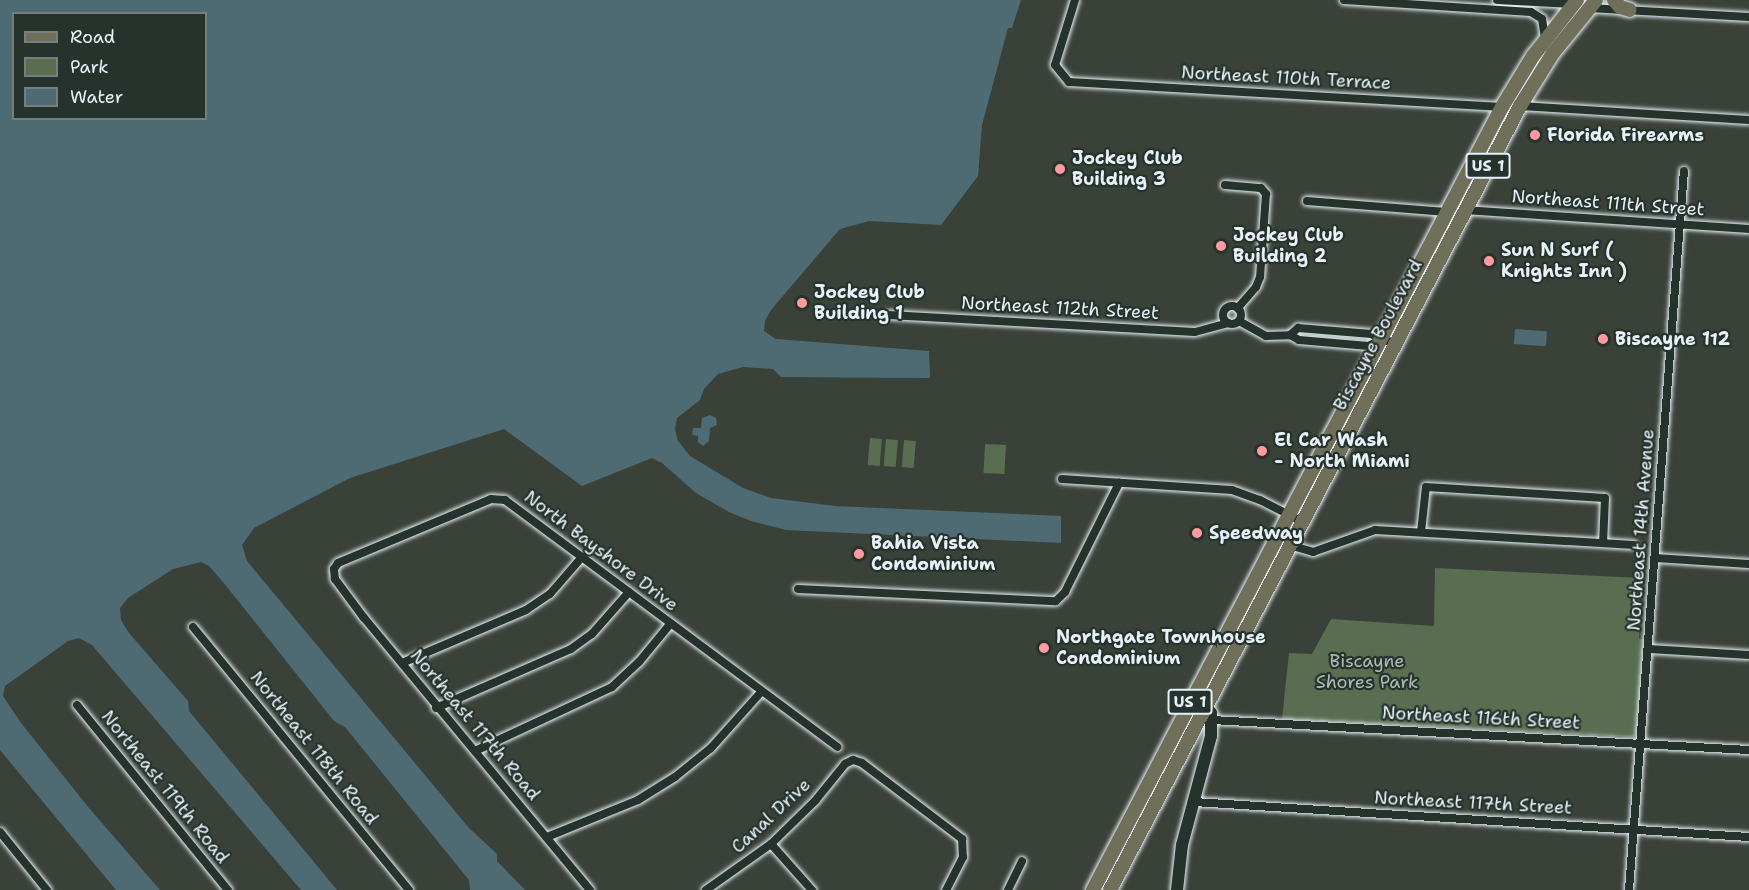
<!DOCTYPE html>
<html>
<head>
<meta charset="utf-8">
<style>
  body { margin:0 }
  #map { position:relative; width:1749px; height:890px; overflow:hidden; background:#3a4138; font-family:"Shantell Sans",sans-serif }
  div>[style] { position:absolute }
  .green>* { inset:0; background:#596d51; transform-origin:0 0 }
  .water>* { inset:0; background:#4e6b74; transform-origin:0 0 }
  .roads { filter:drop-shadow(0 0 2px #e8f1f8) drop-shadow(0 0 2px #e8f1f8) }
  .street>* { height:8px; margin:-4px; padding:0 4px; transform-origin:4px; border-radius:4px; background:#26332d }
  .street>.ring { margin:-4px; padding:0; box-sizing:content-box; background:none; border:8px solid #26332d; border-radius:50% }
  .secondary>* { height:12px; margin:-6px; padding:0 6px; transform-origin:6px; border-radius:6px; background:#26332d }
  .primary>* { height:14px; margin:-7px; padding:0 7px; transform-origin:7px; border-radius:7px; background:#706f59 }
  .dots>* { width:16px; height:16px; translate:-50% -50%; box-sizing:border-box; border:3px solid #26332d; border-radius:50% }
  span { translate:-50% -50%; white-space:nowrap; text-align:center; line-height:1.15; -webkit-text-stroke:4.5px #26332d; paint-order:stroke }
  .shield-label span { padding:2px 4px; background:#26332d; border:2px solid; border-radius:4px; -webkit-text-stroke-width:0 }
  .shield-label { font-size:16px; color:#e8f1f8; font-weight:700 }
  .street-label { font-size:18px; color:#e8f1f8 }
  .poi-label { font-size:18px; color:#e8f1f8; font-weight:700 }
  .left { translate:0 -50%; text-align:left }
  .park-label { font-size:18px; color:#afbcb5 }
  .legend { position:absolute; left:12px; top:12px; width:195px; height:108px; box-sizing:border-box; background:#26332d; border:2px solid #747f7e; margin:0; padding:8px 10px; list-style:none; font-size:18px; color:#e8f1f8 }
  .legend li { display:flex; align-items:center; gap:12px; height:30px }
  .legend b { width:30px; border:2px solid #747f7e }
</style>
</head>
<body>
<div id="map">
  <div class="green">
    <div style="left:870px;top:438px;width:12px;height:27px;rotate:5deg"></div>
    <div style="left:886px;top:439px;width:12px;height:27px;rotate:5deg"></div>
    <div style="left:904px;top:440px;width:12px;height:27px;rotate:5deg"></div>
    <div style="left:985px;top:444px;width:21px;height:29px;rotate:3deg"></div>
    <div style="clip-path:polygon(1435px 568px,1640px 578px,1639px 639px,1645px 640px,1638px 734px,1633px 737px,1282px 719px,1289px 653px,1312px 654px,1331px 619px,1434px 626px)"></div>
  </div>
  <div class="water">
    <div style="clip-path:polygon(evenodd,0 0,1021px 0,1012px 28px,1008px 28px,982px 125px,978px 176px,941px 225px,869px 221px,840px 229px,771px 310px,765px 321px,764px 331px,776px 339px,929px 351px,930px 378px,781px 377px,773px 369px,743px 367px,718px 374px,704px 389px,700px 400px,677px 418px,675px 429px,678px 441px,690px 456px,743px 488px,771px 498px,835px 506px,1061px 516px,1061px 543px,786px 530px,751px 521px,729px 512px,696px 493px,662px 463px,652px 458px,582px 486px,504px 429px,350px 478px,254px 528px,242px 545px,247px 561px,469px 828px,497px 854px,497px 861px,525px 890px,470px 890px,469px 880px,345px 727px,334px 721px,223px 582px,209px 566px,201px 562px,173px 569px,128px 598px,120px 608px,121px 620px,129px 633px,188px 701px,189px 711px,337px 890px,301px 890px,92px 645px,79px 638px,68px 641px,5px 686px,3px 696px,21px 723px,89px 808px,160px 890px,116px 890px,0 750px,0 0,14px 14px,206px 14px,206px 118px,14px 118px,14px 14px)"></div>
    <div style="left:1515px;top:329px;width:32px;height:15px;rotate:4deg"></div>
    <div style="clip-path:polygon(710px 415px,716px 418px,717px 425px,710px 428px,709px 441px,703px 446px,698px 442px,698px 436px,692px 435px,693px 428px,701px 428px,702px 418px)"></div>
  </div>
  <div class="roads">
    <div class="street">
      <div style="left:1075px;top:0;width:68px;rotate:107.1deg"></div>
      <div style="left:1055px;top:65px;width:22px;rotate:51deg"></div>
      <div style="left:1069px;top:82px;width:434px;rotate:3.3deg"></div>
      <div style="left:1344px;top:0;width:187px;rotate:3.7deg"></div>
      <div style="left:1531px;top:12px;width:13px;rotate:32deg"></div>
      <div style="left:1542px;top:19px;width:19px;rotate:81deg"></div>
      <div style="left:1497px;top:0;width:76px;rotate:3deg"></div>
      <div style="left:1589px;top:8px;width:160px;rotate:3.2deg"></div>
      <div style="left:1520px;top:106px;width:229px;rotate:3.5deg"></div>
      <div style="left:1225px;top:185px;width:36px;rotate:5deg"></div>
      <div style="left:1261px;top:188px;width:8px;rotate:50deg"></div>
      <div style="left:1266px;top:194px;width:83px;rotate:94.1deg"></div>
      <div style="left:1260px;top:277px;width:11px;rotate:112deg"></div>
      <div style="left:1256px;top:287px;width:28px;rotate:131deg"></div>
      <div style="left:1307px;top:201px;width:140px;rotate:4.5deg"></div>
      <div style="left:1464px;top:210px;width:286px;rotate:3.8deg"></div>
      <div class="ring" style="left:1223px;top:306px;width:10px;height:10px"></div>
      <div style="left:889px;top:315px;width:306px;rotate:3.2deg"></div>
      <div style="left:1195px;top:332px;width:34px;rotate:-15deg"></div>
      <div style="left:1239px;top:321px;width:31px;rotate:29deg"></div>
      <div style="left:1266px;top:336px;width:24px;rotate:-2deg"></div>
      <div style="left:1290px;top:335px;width:10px;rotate:29deg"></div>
      <div style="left:1299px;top:340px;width:70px;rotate:4.9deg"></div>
      <div style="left:1369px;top:346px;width:12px;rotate:-31deg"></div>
      <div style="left:1290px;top:335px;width:11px;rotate:-41deg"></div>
      <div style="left:1298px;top:328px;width:74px;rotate:4.6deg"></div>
      <div style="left:1372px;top:334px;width:10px;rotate:37deg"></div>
      <div style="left:1380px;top:340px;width:15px;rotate:8deg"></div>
      <div style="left:1062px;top:479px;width:170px;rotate:3.7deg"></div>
      <div style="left:1232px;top:490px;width:30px;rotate:20deg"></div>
      <div style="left:1260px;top:500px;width:46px;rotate:27.1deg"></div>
      <div style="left:1421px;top:532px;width:45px;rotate:-83.7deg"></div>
      <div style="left:1426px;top:487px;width:179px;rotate:3.5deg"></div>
      <div style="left:1605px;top:498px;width:45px;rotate:92.5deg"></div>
      <div style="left:1289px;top:545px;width:25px;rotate:16deg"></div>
      <div style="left:1313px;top:552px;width:66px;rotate:-19.5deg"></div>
      <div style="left:1375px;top:530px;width:259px;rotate:3.3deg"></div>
      <div style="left:1655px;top:558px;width:94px;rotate:3.7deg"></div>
      <div style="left:798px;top:589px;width:258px;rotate:2.7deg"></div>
      <div style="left:1056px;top:601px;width:13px;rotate:-45deg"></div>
      <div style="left:1065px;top:592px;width:122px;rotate:-63.6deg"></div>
      <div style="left:193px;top:627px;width:340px;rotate:50.6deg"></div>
      <div style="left:1649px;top:649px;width:100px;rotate:3.4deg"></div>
      <div style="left:402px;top:663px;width:135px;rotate:-23.1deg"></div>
      <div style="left:526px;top:610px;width:29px;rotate:-34deg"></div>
      <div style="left:550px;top:594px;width:49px;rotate:-49.1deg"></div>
      <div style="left:77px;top:705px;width:239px;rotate:50.8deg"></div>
      <div style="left:436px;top:708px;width:147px;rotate:-23.6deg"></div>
      <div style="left:571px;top:649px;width:26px;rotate:-36deg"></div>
      <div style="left:592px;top:634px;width:56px;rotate:-48.6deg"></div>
      <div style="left:1212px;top:720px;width:538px;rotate:3.2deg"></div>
      <div style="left:475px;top:751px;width:151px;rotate:-25deg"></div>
      <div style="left:612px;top:687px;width:37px;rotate:-43deg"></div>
      <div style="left:639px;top:662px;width:50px;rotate:-50.6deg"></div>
      <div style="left:1194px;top:802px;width:556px;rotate:3.61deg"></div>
      <div style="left:0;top:832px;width:75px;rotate:51deg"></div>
      <div style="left:547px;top:837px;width:98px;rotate:-22.1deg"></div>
      <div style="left:638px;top:800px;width:44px;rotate:-31.9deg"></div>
      <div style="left:675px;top:777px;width:46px;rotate:-38.9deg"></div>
      <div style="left:711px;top:748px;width:76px;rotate:-48.2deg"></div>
      <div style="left:771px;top:844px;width:62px;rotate:48.3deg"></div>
      <div style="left:590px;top:890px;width:354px;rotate:-129.7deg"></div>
      <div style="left:364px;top:618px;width:49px;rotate:-126.6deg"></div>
      <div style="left:335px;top:579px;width:10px;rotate:-96deg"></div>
      <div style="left:334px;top:569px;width:7px;rotate:-56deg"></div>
      <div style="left:338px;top:563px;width:166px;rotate:-22.7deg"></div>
      <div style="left:491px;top:499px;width:14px;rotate:4deg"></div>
      <div style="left:505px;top:500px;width:414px;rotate:36.6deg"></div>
      <div style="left:706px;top:890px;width:80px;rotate:-35.3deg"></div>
      <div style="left:771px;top:844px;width:62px;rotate:-44.3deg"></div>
      <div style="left:815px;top:801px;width:48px;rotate:-51deg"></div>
      <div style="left:845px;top:764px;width:9px;rotate:-27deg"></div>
      <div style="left:853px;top:760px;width:9px;rotate:18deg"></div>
      <div style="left:862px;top:763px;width:126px;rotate:37.2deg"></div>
      <div style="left:962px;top:839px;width:18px;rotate:87deg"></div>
      <div style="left:963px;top:857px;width:37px;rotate:117deg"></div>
      <div style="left:1008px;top:890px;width:32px;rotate:-64deg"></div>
      <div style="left:1629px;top:890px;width:721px;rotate:-85.63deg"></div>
    </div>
    <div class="secondary">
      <div style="left:1177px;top:890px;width:45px;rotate:-83.7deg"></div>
      <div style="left:1182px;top:845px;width:113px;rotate:-75.1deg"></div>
      <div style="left:1211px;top:736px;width:23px;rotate:-90deg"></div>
      <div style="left:1211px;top:713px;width:10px;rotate:-127deg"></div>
    </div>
    <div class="primary">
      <div style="left:1614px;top:0;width:9px;rotate:49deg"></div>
      <div style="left:1620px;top:7px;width:10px;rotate:17deg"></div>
      <div style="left:1093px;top:890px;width:883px;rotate:-62.42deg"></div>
      <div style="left:1502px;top:107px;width:60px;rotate:-58.7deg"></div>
      <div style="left:1533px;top:56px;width:71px;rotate:-51.8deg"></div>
      <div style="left:1110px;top:890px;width:885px;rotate:-62.39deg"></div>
      <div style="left:1520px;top:106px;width:62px;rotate:-58.1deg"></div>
      <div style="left:1553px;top:53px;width:68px;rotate:-50.9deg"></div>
    </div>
  </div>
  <div class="dots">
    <div style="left:1535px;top:135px;background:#ff9aa2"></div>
    <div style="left:1060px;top:169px;background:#ff9aa2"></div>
    <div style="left:1221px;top:246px;background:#ff9aa2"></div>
    <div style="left:1489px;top:261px;background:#ff9aa2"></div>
    <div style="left:802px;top:303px;background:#ff9aa2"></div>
    <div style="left:1603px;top:339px;background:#ff9aa2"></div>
    <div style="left:1262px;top:451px;background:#ff9aa2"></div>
    <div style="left:1197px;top:533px;background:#ff9aa2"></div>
    <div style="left:859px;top:554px;background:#ff9aa2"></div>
    <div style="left:1044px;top:648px;background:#ff9aa2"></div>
  </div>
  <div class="shield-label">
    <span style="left:1488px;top:166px">US 1</span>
    <span style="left:1190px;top:702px">US 1</span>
  </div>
  <div class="street-label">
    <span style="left:1286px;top:78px;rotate:3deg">Northeast 110th Terrace</span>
    <span style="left:1608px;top:203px;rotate:4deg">Northeast 111th Street</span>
    <span style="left:1060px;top:308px;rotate:3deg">Northeast 112th Street</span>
    <span style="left:1378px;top:335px;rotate:-62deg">Biscayne Boulevard</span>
    <span style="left:1641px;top:530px;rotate:-86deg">Northeast 14th Avenue</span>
    <span style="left:601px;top:551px;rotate:37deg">North Bayshore Drive</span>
    <span style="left:1481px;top:718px;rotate:3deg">Northeast 116th Street</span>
    <span style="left:475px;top:725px;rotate:50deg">Northeast 117th Road</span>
    <span style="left:314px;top:748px;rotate:51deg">Northeast 118th Road</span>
    <span style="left:165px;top:787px;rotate:51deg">Northeast 119th Road</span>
    <span style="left:1473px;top:803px;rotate:3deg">Northeast 117th Street</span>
    <span style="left:771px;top:816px;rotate:-43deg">Canal Drive</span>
  </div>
  <div class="poi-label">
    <span class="left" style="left:1547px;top:135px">Florida Firearms</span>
    <span class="left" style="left:1072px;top:169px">Jockey Club<br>Building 3</span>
    <span class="left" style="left:1233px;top:246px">Jockey Club<br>Building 2</span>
    <span class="left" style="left:1501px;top:261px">Sun N Surf (<br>Knights Inn )</span>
    <span class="left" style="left:814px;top:303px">Jockey Club<br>Building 1</span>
    <span class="left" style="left:1615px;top:339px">Biscayne 112</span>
    <span class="left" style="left:1274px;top:451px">El Car Wash<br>- North Miami</span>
    <span class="left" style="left:1209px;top:533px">Speedway</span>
    <span class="left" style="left:871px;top:554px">Bahia Vista<br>Condominium</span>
    <span class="left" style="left:1056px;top:648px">Northgate Townhouse<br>Condominium</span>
  </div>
  <div class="park-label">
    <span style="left:1367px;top:672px">Biscayne<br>Shores Park</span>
  </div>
  <ul class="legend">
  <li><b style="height:8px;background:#706f59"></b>Road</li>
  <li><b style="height:16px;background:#596d51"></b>Park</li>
  <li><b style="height:16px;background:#4e6b74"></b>Water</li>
  </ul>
</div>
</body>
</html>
